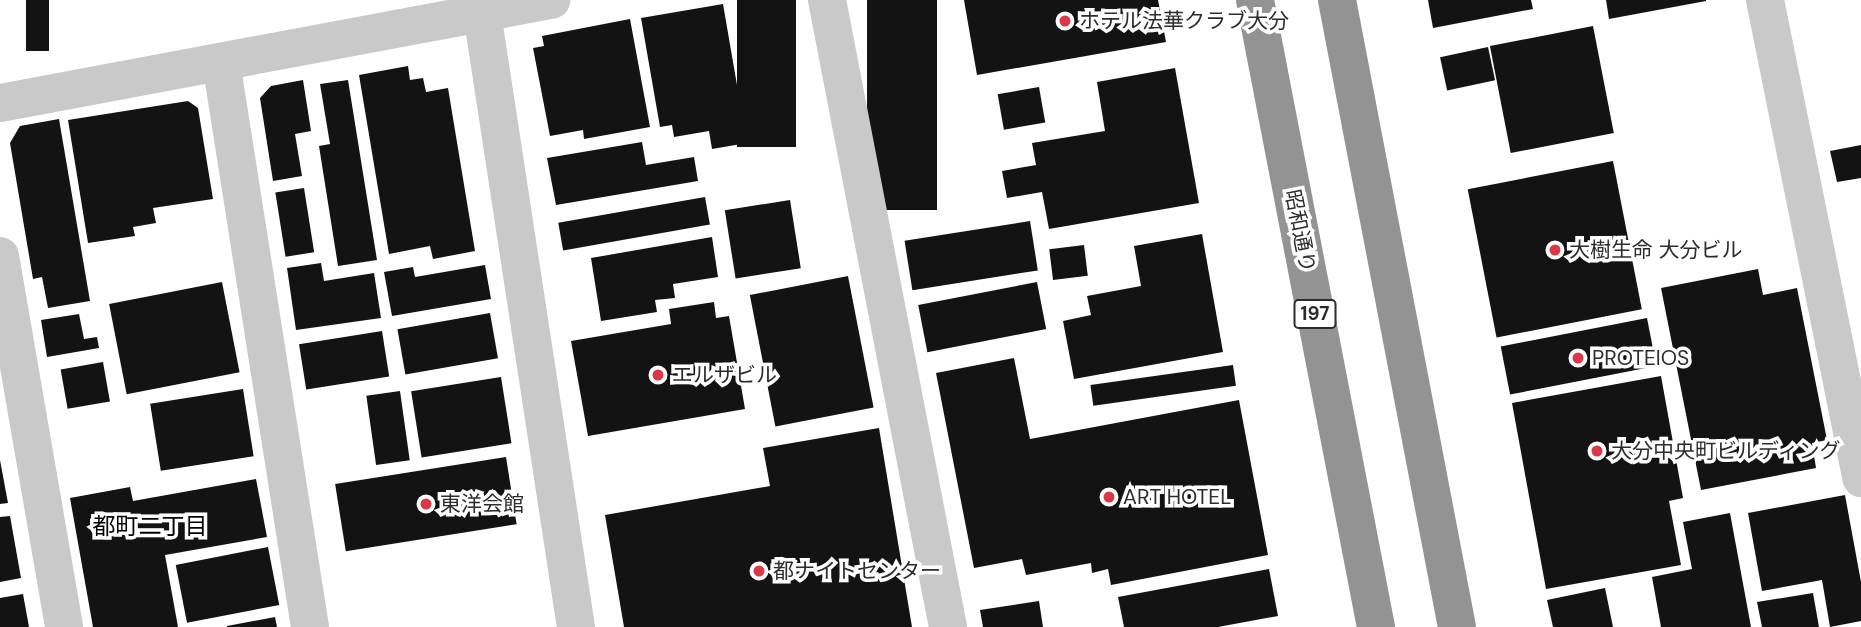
<!DOCTYPE html>
<html>
<head>
<meta charset="utf-8">
<style>
  body { margin:0 }
  #map { position:relative; width:1861px; height:627px; overflow:hidden; background:#fff; font-family:"DM Sans","Noto Sans JP",sans-serif }
  div>[style] { position:absolute }
  .building>* { inset:0; background:#131313; transform-origin:0 0 }
  .minor>* { height:38px; margin:-19px; padding:0 19px; transform-origin:19px; border-radius:19px; background:#c9c9c9 }
  .highway>* { height:38px; margin:-19px; padding:0 19px; transform-origin:19px; border-radius:19px; background:#939393 }
  .dots>* { width:19px; height:19px; translate:-50% -50%; box-sizing:border-box; border:4px solid #fff; border-radius:50% }
  span { translate:-50% -50%; white-space:nowrap; text-align:center; line-height:1.15; -webkit-text-stroke:7px #fff; paint-order:stroke }
  .shield-label span { padding:2px 5px; background:#fff; border:2px solid; border-radius:5px; -webkit-text-stroke-width:0 }
  .shield-label { font-size:19px; color:#2c2c2c; font-weight:700 }
  .poi-label { font-size:21px; color:#2c2c2c }
  .left { translate:0 -50%; text-align:left }
  .street-label { font-size:21px; color:#2c2c2c }
  .neighbourhood-label { font-size:23px; color:#000 }
</style>
</head>
<body>
<div id="map">
  <div class="building">
    <div style="left:26px;top:0;width:23px;height:51px"></div>
    <div style="left:737px;top:0;width:59px;height:147px"></div>
    <div style="left:867px;top:0;width:70px;height:210px"></div>
    <div style="clip-path:polygon(964px 0,1158px 0,1166px 42px,977px 75px)"></div>
    <div style="clip-path:polygon(1428px 0,1531px 0,1533px 9px,1433px 28px)"></div>
    <div style="clip-path:polygon(1606px 0,1706px 0,1706px 1px,1609px 19px)"></div>
    <div style="clip-path:polygon(723px 4px,747px 143px,712px 149px,709px 131px,674px 137px,672px 125px,660px 127px,641px 18px)"></div>
    <div style="clip-path:polygon(630px 19px,650px 127px,584px 139px,583px 130px,550px 136px,533px 48px,544px 46px,542px 36px)"></div>
    <div style="left:1593px;top:26px;width:109px;height:105px;rotate:79deg"></div>
    <div style="left:1488px;top:47px;width:34px;height:49px;rotate:78deg"></div>
    <div style="clip-path:polygon(408px 66px,410px 80px,423px 78px,426px 92px,448px 88px,475px 251px,433px 259px,430px 246px,389px 254px,359px 75px)"></div>
    <div style="clip-path:polygon(1175px 68px,1199px 203px,1049px 229px,1042px 192px,1007px 198px,1002px 171px,1036px 165px,1032px 143px,1105px 131px,1097px 82px)"></div>
    <div style="clip-path:polygon(303px 80px,311px 131px,295px 134px,302px 176px,273px 181px,260px 98px,271px 86px)"></div>
    <div style="clip-path:polygon(348px 80px,377px 260px,338px 266px,319px 146px,330px 144px,320px 84px)"></div>
    <div style="left:1039px;top:87px;width:36px;height:42px;rotate:80deg"></div>
    <div style="clip-path:polygon(188px 101px,198px 108px,213px 199px,153px 208px,156px 223px,133px 227px,135px 236px,88px 243px,68px 120px)"></div>
    <div style="clip-path:polygon(59px 119px,90px 301px,48px 308px,42px 277px,33px 279px,10px 143px,20px 126px)"></div>
    <div style="clip-path:polygon(642px 142px,646px 165px,694px 157px,698px 181px,556px 205px,547px 158px)"></div>
    <div style="clip-path:polygon(1861px 145px,1861px 178px,1837px 182px,1830px 151px)"></div>
    <div style="left:1613px;top:161px;width:151px;height:148px;rotate:79deg"></div>
    <div style="left:304px;top:188px;width:65px;height:29px;rotate:81deg"></div>
    <div style="left:705px;top:197px;width:28px;height:149px;rotate:80deg"></div>
    <div style="left:790px;top:200px;width:69px;height:66px;rotate:81deg"></div>
    <div style="left:1030px;top:221px;width:50px;height:127px;rotate:81deg"></div>
    <div style="clip-path:polygon(1202px 234px,1223px 352px,1074px 379px,1063px 321px,1091px 315px,1087px 296px,1141px 286px,1134px 246px)"></div>
    <div style="clip-path:polygon(712px 237px,718px 277px,673px 284px,675px 298px,655px 300px,657px 312px,601px 321px,591px 258px)"></div>
    <div style="left:1084px;top:245px;width:31px;height:35px;rotate:83deg"></div>
    <div style="clip-path:polygon(321px 263px,324px 281px,374px 273px,381px 318px,296px 330px,287px 268px)"></div>
    <div style="clip-path:polygon(485px 265px,491px 299px,392px 316px,384px 272px,413px 267px,415px 277px)"></div>
    <div style="clip-path:polygon(1758px 269px,1763px 295px,1797px 288px,1827px 440px,1812px 443px,1816px 468px,1701px 490px,1661px 288px)"></div>
    <div style="left:848px;top:276px;width:134px;height:100px;rotate:79deg"></div>
    <div style="left:222px;top:282px;width:92px;height:115px;rotate:79deg"></div>
    <div style="left:1037px;top:282px;width:48px;height:121px;rotate:79deg"></div>
    <div style="clip-path:polygon(714px 302px,716px 318px,729px 316px,745px 409px,588px 436px,571px 341px,671px 324px,669px 309px)"></div>
    <div style="left:490px;top:313px;width:46px;height:94px;rotate:80deg"></div>
    <div style="clip-path:polygon(79px 314px,84px 339px,97px 337px,99px 348px,47px 357px,41px 320px)"></div>
    <div style="left:1647px;top:318px;width:49px;height:149px;rotate:79deg"></div>
    <div style="left:382px;top:331px;width:46px;height:84px;rotate:81deg"></div>
    <div style="clip-path:polygon(1014px 358px,1030px 439px,1239px 400px,1268px 555px,1111px 585px,1108px 569px,1092px 573px,1091px 563px,1026px 575px,1022px 559px,974px 568px,936px 373px)"></div>
    <div style="left:103px;top:362px;width:40px;height:43px;rotate:80deg"></div>
    <div style="left:1233px;top:365px;width:21px;height:144px;rotate:82deg"></div>
    <div style="clip-path:polygon(1661px 376px,1683px 498px,1669px 501px,1681px 565px,1546px 589px,1512px 403px)"></div>
    <div style="left:501px;top:377px;width:67px;height:91px;rotate:81deg"></div>
    <div style="left:243px;top:389px;width:68px;height:94px;rotate:81deg"></div>
    <div style="left:400px;top:391px;width:70px;height:34px;rotate:82deg"></div>
    <div style="clip-path:polygon(879px 428px,912px 627px,624px 627px,605px 515px,770px 486px,763px 448px)"></div>
    <div style="left:506px;top:457px;width:68px;height:173px;rotate:81deg"></div>
    <div style="clip-path:polygon(0 460px,8px 503px,0 504px)"></div>
    <div style="clip-path:polygon(256px 479px,267px 537px,165px 555px,178px 627px,93px 627px,70px 498px,130px 487px,133px 501px)"></div>
    <div style="clip-path:polygon(1845px 495px,1861px 582px,1861px 621px,1830px 627px,1822px 580px,1762px 591px,1748px 513px)"></div>
    <div style="clip-path:polygon(1730px 513px,1751px 627px,1661px 627px,1652px 577px,1692px 569px,1683px 522px)"></div>
    <div style="clip-path:polygon(10px 516px,21px 578px,0 582px,0 517px)"></div>
    <div style="left:268px;top:547px;width:59px;height:94px;rotate:79deg"></div>
    <div style="clip-path:polygon(1269px 569px,1278px 616px,1218px 627px,1124px 627px,1118px 597px)"></div>
    <div style="clip-path:polygon(1605px 588px,1613px 627px,1553px 627px,1547px 600px)"></div>
    <div style="clip-path:polygon(1813px 593px,1819px 627px,1762px 627px,1757px 602px)"></div>
    <div style="clip-path:polygon(23px 594px,29px 627px,0 627px,0 598px)"></div>
    <div style="clip-path:polygon(1039px 601px,1043px 627px,983px 627px,980px 610px)"></div>
    <div style="clip-path:polygon(275px 617px,277px 627px,227px 627px,227px 626px)"></div>
  </div>
  <div class="minor">
    <div style="left:480px;top:0;width:634px;rotate:81.3deg"></div>
    <div style="left:827px;top:0;width:639px;rotate:79.08deg"></div>
    <div style="left:1765px;top:0;width:488px;rotate:78.6deg"></div>
    <div style="left:221px;top:62px;width:572px;rotate:81.05deg"></div>
    <div style="left:0;top:103px;width:561px;rotate:-10.59deg"></div>
    <div style="left:0;top:256px;width:376px;rotate:80.2deg"></div>
  </div>
  <div class="highway">
    <div style="left:1255px;top:0;width:639px;rotate:79.08deg"></div>
    <div style="left:1337px;top:0;width:638px;rotate:79.17deg"></div>
  </div>
  <div class="dots">
    <div style="left:1065px;top:21px;background:#db3746"></div>
    <div style="left:1555px;top:250px;background:#db3746"></div>
    <div style="left:1578px;top:358px;background:#db3746"></div>
    <div style="left:658px;top:375px;background:#db3746"></div>
    <div style="left:1597px;top:451px;background:#db3746"></div>
    <div style="left:1109px;top:497px;background:#db3746"></div>
    <div style="left:426px;top:504px;background:#db3746"></div>
    <div style="left:759px;top:571px;background:#db3746"></div>
  </div>
  <div class="shield-label">
    <span style="left:1315px;top:314px">197</span>
  </div>
  <div class="poi-label">
    <span class="left" style="left:1079px;top:21px">ホテル法華クラブ大分</span>
    <span class="left" style="left:1569px;top:250px">大樹生命 大分ビル</span>
    <span class="left" style="left:1592px;top:358px">PROTEIOS</span>
    <span class="left" style="left:672px;top:375px">エルザビル</span>
    <span class="left" style="left:1611px;top:451px">大分中央町ビルディング</span>
    <span class="left" style="left:1123px;top:497px">ART HOTEL</span>
    <span class="left" style="left:440px;top:504px">東洋会館</span>
    <span class="left" style="left:773px;top:571px">都ナイトセンター</span>
  </div>
  <div class="street-label">
    <span style="left:1300px;top:231px;rotate:79deg">昭和通り</span>
  </div>
  <div class="neighbourhood-label">
    <span style="left:150px;top:526px">都町二丁目</span>
  </div>
</div>
</body>
</html>
